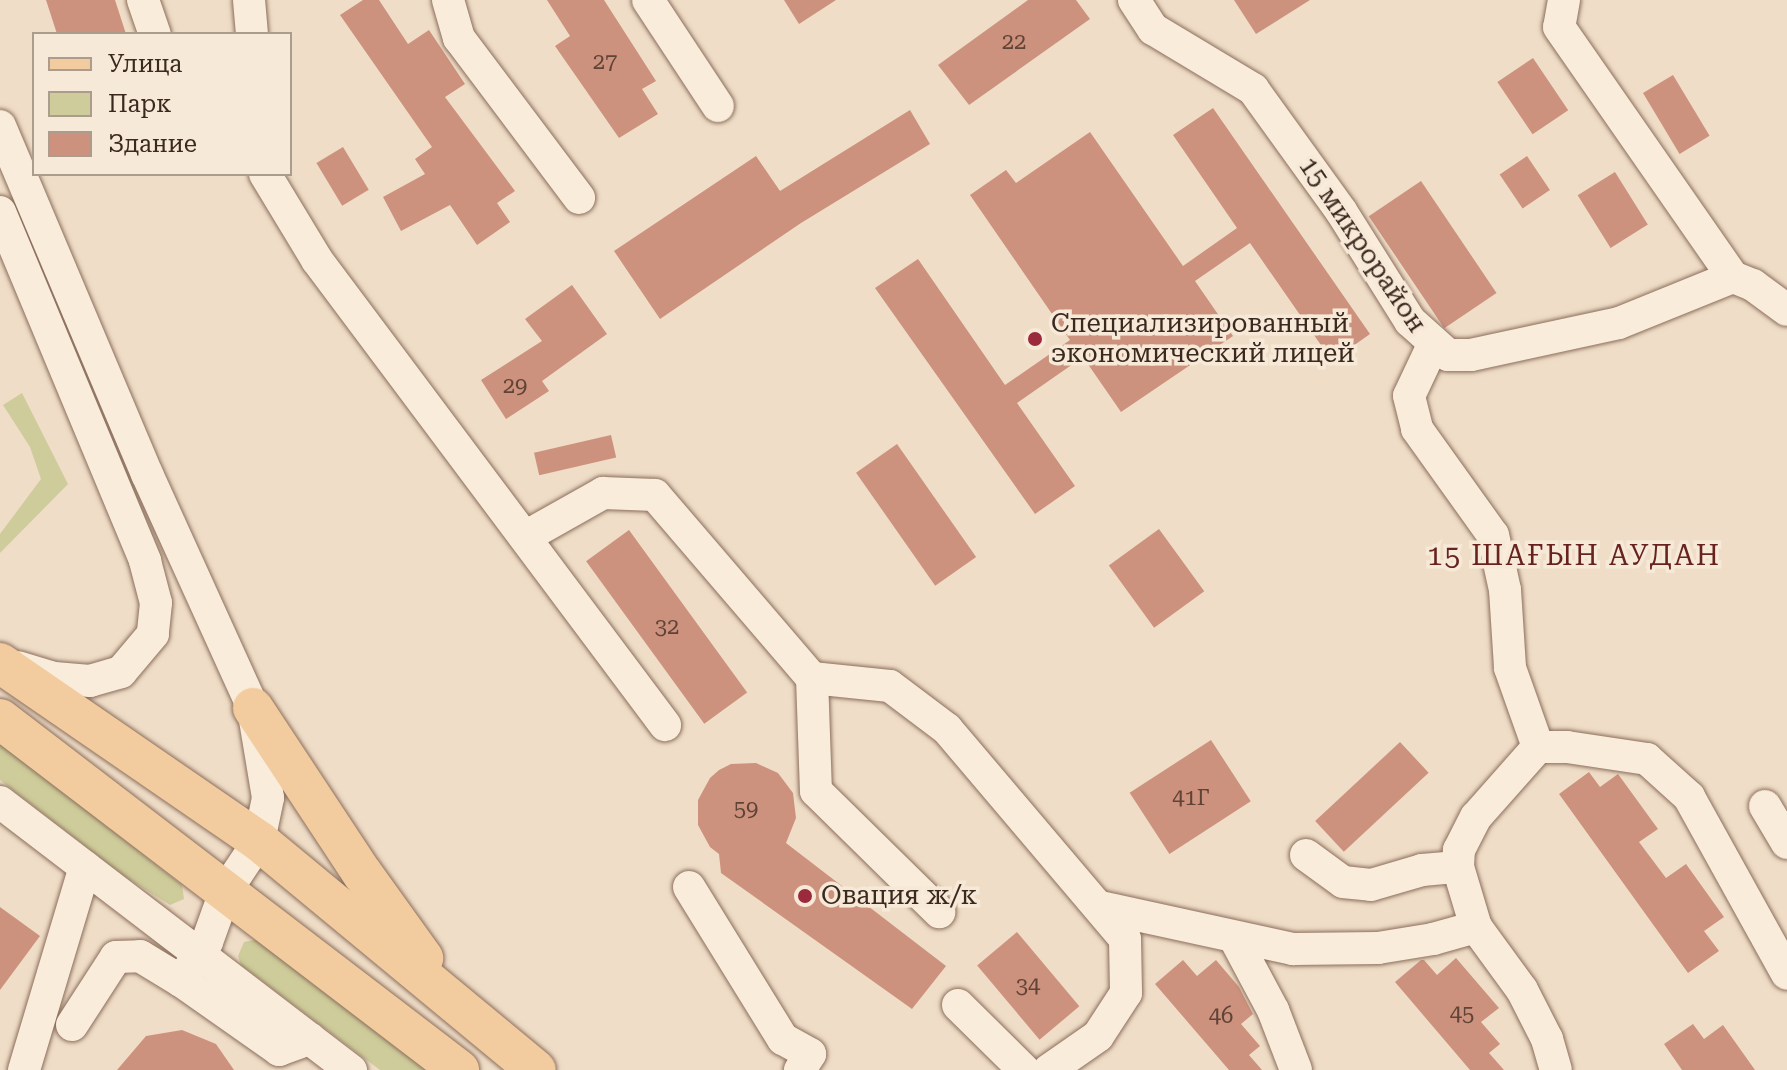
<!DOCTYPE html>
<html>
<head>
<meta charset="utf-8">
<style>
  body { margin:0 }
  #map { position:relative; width:1787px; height:1070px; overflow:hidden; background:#efddc7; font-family:"Roboto Serif",serif }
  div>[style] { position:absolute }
  .green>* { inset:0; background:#cecc9a }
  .building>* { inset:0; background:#cd927d; transform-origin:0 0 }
  .roads { filter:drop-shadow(0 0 2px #8b6e5c) drop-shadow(0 0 2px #8b6e5c) }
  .minor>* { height:32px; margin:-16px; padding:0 16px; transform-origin:16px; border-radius:16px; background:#f9ecdb }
  .major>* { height:40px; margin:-20px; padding:0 20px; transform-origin:20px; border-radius:20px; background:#f2cc9f }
  .dots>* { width:22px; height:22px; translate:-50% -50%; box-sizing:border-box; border:4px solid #f6e9d7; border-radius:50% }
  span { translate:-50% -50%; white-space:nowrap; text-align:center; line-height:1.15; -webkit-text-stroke:7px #f6e9d7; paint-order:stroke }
  .number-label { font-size:22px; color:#604337 }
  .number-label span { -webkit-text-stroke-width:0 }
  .street-label { font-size:26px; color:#3b2920 }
  .poi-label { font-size:26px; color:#3b2920 }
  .left { translate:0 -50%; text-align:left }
  .neighbourhood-label { font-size:28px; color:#68231f; letter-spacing:2px }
  .legend { position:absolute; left:32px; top:32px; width:260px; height:144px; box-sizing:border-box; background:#f6e9d7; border:2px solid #ab9c8e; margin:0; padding:10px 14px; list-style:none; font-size:24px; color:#3b2920 }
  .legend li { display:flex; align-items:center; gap:16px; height:40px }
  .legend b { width:40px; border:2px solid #ab9c8e }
</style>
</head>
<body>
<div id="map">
  <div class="green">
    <div style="clip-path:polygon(22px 393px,68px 484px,0 553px,0 534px,41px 479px,30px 447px,3px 405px)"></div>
    <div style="clip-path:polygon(0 742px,182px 885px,184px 899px,170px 905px,124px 876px,0 780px)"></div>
    <div style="clip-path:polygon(260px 939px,427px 1070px,380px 1070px,241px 965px,238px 956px,244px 942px)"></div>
  </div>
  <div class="building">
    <div style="clip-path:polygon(46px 0,115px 0,126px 34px,57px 34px)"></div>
    <div style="clip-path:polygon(363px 0,379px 0,408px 44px,429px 30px,465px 84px,445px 97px,515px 191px,497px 203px,510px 222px,477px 245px,450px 205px,401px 231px,383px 197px,425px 174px,415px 159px,432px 147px,340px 15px)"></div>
    <div style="clip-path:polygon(547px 0,604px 0,656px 81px,642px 89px,658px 114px,619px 138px,555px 46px,570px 36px)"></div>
    <div style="clip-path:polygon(784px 0,836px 0,799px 24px)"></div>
    <div style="clip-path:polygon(1028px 0,1076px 0,1090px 19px,969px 105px,938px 65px)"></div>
    <div style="clip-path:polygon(1234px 0,1310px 0,1256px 34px)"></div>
    <div style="left:1533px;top:58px;width:63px;height:43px;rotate:56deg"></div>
    <div style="left:1673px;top:75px;width:71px;height:35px;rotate:59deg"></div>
    <div style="clip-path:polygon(1213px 108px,1370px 334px,1332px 361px,1250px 243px,1195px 281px,1233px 336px,1121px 412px,1083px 357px,1017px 403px,1075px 486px,1035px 514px,875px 288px,918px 259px,1005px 385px,1070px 340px,970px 195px,1006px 170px,1016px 183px,1090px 132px,1183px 266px,1237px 228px,1173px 135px)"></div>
    <div style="clip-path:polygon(910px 110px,930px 144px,801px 223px,660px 319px,614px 251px,756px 156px,780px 191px)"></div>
    <div style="left:343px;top:147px;width:50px;height:31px;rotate:59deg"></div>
    <div style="left:1527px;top:156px;width:41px;height:33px;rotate:56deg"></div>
    <div style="left:1615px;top:172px;width:62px;height:44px;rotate:58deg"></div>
    <div style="left:1421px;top:181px;width:135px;height:63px;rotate:56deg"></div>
    <div style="clip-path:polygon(572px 285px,607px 334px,542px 381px,549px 391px,506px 419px,481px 380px,542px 341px,525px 319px)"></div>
    <div style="left:611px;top:435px;width:23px;height:79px;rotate:77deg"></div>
    <div style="left:897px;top:444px;width:138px;height:50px;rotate:55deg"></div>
    <div style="left:1159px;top:529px;width:77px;height:62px;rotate:54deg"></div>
    <div style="left:629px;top:530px;width:201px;height:53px;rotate:54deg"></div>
    <div style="left:1211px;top:740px;width:73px;height:97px;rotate:57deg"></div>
    <div style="left:1400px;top:742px;width:42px;height:116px;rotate:47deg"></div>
    <div style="clip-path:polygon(756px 763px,778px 773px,793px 793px,796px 818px,786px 843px,946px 966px,912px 1009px,721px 873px,719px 854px,710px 847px,698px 825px,698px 800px,710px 778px,719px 770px,731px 764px)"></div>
    <div style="clip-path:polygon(1589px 772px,1600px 787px,1618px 774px,1658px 829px,1639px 842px,1666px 878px,1686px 864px,1724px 917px,1704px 931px,1719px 951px,1688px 973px,1559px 794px)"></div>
    <div style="clip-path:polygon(0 907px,40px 936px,0 990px)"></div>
    <div style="left:1017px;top:932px;width:97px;height:52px;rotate:50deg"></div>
    <div style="clip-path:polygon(1456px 958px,1499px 1008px,1481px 1022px,1500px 1044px,1489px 1053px,1504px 1070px,1470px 1070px,1395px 982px,1421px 960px,1424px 960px,1437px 975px)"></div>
    <div style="clip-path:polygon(1183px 960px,1197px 976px,1216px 960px,1239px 987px,1253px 1014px,1241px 1024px,1260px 1046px,1249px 1055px,1262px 1070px,1229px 1070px,1155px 984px)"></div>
    <div style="clip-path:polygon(1693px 1024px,1704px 1039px,1723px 1025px,1755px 1070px,1682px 1070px,1664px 1044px)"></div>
    <div style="clip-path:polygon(182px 1030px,216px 1044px,234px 1070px,117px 1070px,146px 1036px)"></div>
  </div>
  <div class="roads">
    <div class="minor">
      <div style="left:143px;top:0;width:36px;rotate:71deg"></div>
      <div style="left:249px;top:0;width:34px;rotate:85deg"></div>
      <div style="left:448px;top:0;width:40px;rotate:74deg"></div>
      <div style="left:459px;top:38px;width:200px;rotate:53.1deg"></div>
      <div style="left:648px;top:0;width:127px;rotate:56.6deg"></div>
      <div style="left:1134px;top:0;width:35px;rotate:57deg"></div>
      <div style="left:1153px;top:29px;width:117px;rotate:31deg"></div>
      <div style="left:1253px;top:89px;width:150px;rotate:54.2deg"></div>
      <div style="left:1341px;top:211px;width:130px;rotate:57.9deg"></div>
      <div style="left:1410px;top:321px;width:51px;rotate:41.8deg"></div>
      <div style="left:1448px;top:355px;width:23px"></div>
      <div style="left:1471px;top:355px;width:151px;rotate:-12.2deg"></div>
      <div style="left:1619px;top:323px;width:123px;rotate:-22deg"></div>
      <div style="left:1564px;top:0;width:27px;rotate:100deg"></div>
      <div style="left:1559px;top:27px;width:305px;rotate:55.2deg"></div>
      <div style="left:1733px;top:277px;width:22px;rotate:22deg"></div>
      <div style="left:1753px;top:285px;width:42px;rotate:36.3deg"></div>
      <div style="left:0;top:126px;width:378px;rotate:67.1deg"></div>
      <div style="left:147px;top:474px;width:257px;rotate:65.6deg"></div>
      <div style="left:253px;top:708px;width:91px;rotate:80.5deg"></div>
      <div style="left:268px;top:798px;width:44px;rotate:101.8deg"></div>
      <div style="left:259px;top:841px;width:61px;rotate:123.7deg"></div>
      <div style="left:225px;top:892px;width:53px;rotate:109.8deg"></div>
      <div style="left:207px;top:942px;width:47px;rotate:123.7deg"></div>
      <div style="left:181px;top:981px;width:120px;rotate:35.1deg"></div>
      <div style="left:279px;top:1050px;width:33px;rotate:-20deg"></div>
      <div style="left:265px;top:174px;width:100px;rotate:58.8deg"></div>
      <div style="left:317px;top:260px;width:581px;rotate:53.19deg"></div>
      <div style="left:0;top:212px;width:378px;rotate:67.4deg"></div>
      <div style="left:145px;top:561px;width:43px;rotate:75.3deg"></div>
      <div style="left:156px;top:603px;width:31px;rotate:96deg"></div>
      <div style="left:153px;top:634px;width:50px;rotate:130.1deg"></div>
      <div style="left:121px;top:672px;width:32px;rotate:164deg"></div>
      <div style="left:90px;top:681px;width:36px;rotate:-175deg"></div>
      <div style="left:54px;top:678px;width:37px;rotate:-163deg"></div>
      <div style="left:1433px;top:345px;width:56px;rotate:115.2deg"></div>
      <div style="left:1409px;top:396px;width:34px;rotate:76deg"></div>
      <div style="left:1417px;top:429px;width:130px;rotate:54.4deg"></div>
      <div style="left:1493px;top:535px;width:56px;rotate:77.7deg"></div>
      <div style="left:1505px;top:590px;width:78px;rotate:86.3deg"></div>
      <div style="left:1510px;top:668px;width:84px;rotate:70.5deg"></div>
      <div style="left:525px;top:537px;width:90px;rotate:-29.4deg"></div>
      <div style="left:603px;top:493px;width:52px;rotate:2.2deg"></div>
      <div style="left:655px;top:495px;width:241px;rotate:49.4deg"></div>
      <div style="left:812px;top:678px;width:113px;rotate:88deg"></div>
      <div style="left:816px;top:791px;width:173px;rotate:44.5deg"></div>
      <div style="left:812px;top:678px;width:78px;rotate:5.9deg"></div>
      <div style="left:890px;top:686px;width:71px;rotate:37deg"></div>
      <div style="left:947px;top:729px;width:275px;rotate:49.7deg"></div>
      <div style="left:1125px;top:939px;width:54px;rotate:88.9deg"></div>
      <div style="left:1126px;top:993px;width:51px;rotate:123.1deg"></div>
      <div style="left:1098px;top:1036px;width:60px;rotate:145.2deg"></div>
      <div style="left:0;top:802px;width:442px;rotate:37.4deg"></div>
      <div style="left:1765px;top:806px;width:43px;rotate:59.3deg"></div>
      <div style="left:1306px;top:855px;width:46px;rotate:36.1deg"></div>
      <div style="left:1343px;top:882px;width:28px;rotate:6deg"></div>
      <div style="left:1371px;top:885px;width:53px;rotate:-16.4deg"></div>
      <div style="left:1422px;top:870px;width:36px;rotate:-5deg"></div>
      <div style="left:689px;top:887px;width:179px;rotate:58.3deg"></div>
      <div style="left:783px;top:1039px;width:31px;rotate:29deg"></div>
      <div style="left:810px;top:1054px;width:19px;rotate:122deg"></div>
      <div style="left:1100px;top:907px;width:198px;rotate:12.3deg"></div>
      <div style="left:1293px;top:949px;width:85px;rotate:-0.7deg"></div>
      <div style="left:1378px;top:948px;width:56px;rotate:-9.3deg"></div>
      <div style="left:1433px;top:939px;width:45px;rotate:-15.6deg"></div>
      <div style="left:1476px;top:927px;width:63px;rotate:-106.7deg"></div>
      <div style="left:1458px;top:867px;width:17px;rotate:-87deg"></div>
      <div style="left:1459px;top:850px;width:37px;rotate:-63deg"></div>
      <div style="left:1476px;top:817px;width:94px;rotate:-48.5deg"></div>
      <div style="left:1538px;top:747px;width:29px"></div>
      <div style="left:1567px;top:747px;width:81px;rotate:8.5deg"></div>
      <div style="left:1647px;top:759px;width:57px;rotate:42.1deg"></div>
      <div style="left:1689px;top:797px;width:202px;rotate:61deg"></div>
      <div style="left:1476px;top:927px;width:78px;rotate:53.9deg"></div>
      <div style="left:1522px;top:990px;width:55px;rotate:63deg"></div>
      <div style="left:1547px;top:1039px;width:32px;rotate:74deg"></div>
      <div style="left:1234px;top:937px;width:83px;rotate:61.9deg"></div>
      <div style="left:1273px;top:1010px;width:64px;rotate:69deg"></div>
      <div style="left:958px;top:1005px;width:93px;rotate:44.6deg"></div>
      <div style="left:72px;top:1025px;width:81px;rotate:-57.1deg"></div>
      <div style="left:116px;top:957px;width:24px;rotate:-2deg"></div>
      <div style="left:140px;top:956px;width:48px;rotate:31.4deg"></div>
      <div style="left:24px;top:1070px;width:212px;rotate:-73.3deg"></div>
    </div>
    <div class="major">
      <div style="left:0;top:663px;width:314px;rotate:34.5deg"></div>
      <div style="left:259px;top:841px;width:359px;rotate:39.6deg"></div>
      <div style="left:253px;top:708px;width:198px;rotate:56.6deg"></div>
      <div style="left:362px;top:873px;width:105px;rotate:54.3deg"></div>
      <div style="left:0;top:719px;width:578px;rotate:37.41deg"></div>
    </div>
  </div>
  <div class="dots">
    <div style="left:1035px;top:339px;background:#9b2b3c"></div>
    <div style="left:805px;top:896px;background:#9b2b3c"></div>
  </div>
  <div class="number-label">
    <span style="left:1014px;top:42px">22</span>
    <span style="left:605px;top:62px">27</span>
    <span style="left:515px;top:386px">29</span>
    <span style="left:667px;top:627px">32</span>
    <span style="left:1191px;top:798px">41Г</span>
    <span style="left:746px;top:809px">59</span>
    <span style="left:1028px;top:986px">34</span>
    <span style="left:1462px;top:1014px">45</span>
    <span style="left:1221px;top:1016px">46</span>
  </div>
  <div class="street-label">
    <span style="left:1362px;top:245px;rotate:56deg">15 микрорайон</span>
  </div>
  <div class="poi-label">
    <span class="left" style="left:1051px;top:339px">Специализированный<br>экономический лицей</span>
    <span class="left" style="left:821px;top:896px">Овация ж/к</span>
  </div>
  <div class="neighbourhood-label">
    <span style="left:1574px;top:556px">15 ШАҒЫН АУДАН</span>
  </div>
  <ul class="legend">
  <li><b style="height:10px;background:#f2cc9f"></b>Улица</li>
  <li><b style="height:22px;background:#cecc9a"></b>Парк</li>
  <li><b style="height:22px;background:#cd927d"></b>Здание</li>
  </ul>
</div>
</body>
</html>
